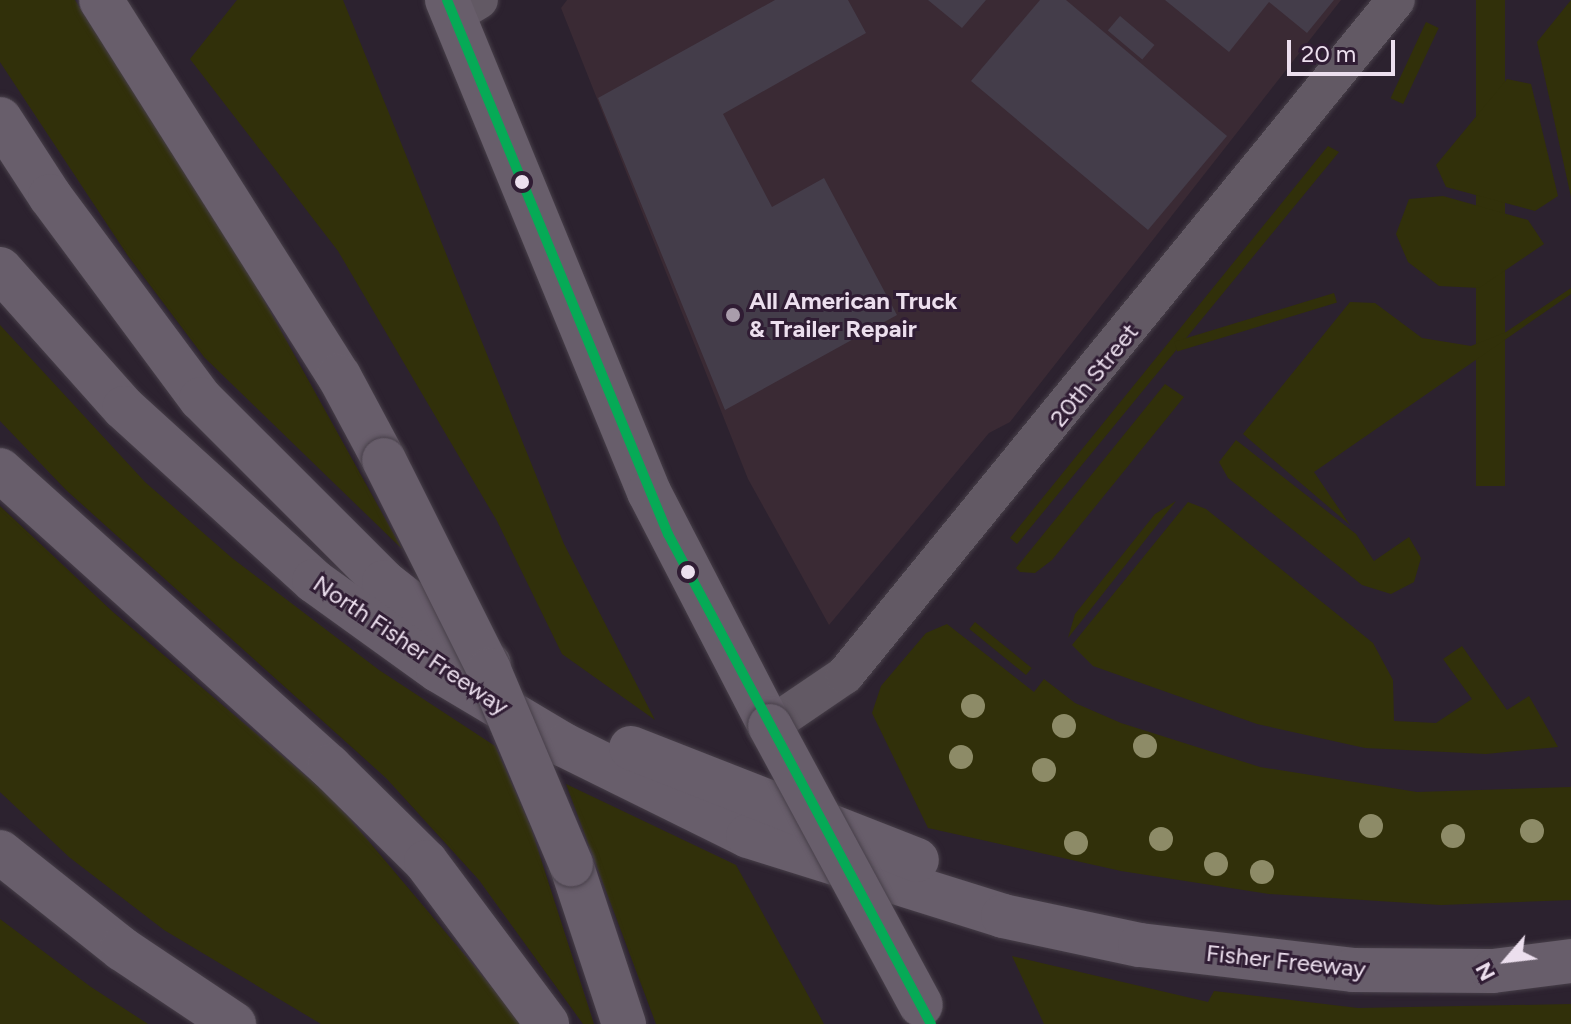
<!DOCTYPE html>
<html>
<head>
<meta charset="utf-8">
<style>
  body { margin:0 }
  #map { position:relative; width:1571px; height:1024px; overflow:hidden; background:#2c222f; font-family:Figtree,sans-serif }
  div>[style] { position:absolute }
  .industrial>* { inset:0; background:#3a2a34 }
  .green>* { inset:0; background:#31300a; transform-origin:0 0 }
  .building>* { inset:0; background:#443d4a; transform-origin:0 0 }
  .roads { filter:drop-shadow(0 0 2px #473f49) drop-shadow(0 0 2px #473f49) }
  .minor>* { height:38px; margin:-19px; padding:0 19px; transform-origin:19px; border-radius:19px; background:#625964 }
  .major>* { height:44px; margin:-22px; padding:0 22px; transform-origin:22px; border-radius:22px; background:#685e6b }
  .highway>* { height:44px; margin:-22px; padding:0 22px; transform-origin:22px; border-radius:22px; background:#685e6b }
  .bridges { filter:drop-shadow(0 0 2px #473f49) drop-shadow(0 0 2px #473f49) }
  .major-bridge>* { height:44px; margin:-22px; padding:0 22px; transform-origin:22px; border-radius:22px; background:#685e6b }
  .highway-bridge>* { height:44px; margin:-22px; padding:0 22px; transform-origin:22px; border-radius:22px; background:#685e6b }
  .bus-1>* { height:10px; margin:-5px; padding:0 5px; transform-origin:5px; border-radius:5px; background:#06aa56 }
  .trees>* { width:24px; height:24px; margin:-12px; border-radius:50%; background:#8d8b67 }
  .dots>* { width:22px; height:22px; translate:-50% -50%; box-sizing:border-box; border:4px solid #301d34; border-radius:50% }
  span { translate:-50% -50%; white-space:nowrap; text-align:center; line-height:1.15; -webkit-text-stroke:6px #301d34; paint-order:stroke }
  .poi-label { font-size:24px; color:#ecdfee; font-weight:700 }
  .left { translate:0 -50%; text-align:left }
  .street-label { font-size:24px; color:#ecdfee }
  .north { position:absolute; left:1467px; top:920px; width:80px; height:80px; -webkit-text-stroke:6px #301d34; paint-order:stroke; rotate:242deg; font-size:22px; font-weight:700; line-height:32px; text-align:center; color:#ecdfee }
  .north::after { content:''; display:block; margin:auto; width:28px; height:36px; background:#ecdfee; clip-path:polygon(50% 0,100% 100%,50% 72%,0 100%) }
  .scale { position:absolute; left:1287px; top:40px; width:108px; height:36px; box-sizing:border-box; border:4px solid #ecdfee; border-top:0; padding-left:10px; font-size:24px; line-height:28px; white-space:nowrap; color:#ecdfee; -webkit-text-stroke:6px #301d34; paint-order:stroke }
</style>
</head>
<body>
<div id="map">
  <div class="industrial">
    <div style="clip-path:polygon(567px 0,1341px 0,1010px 422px,989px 433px,829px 625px,748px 479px,561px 8px)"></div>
  </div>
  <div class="green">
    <div style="clip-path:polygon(0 0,75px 0,255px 284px,402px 549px,204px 357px,128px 256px,0 62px)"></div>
    <div style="clip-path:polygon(237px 0,343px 0,564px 544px,655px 720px,562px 654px,497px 521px,338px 251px,190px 59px)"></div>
    <div style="left:1476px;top:0;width:29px;height:486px"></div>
    <div style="clip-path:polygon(1571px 0,1571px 197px,1537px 42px)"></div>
    <div style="left:1426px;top:22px;width:14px;height:84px;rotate:25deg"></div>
    <div style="clip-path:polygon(1507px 79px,1531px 84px,1558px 196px,1535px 211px,1446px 187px,1436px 165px)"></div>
    <div style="clip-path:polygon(1328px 146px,1339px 152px,1017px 544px,1010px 538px)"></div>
    <div style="clip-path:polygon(1443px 196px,1528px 220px,1544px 244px,1479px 288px,1439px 286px,1408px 262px,1396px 234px,1409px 199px)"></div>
    <div style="clip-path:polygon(1571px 288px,1571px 294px,1314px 472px,1350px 525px,1243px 434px,1350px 302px,1375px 303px,1422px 338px,1471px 346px,1506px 332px)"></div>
    <div style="left:1334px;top:293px;width:10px;height:167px;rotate:73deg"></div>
    <div style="clip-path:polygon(0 325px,145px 482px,232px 558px,379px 670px,495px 746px,530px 825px,594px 1024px,583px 1024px,479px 880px,386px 778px,66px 490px,0 421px)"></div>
    <div style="clip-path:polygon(1165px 384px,1184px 397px,1052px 560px,1035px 573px,1020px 572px,1016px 568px)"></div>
    <div style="clip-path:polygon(1236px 440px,1356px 534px,1374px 561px,1409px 537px,1421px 558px,1414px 582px,1391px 594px,1362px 585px,1228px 478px,1219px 462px)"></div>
    <div style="clip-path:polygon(1176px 501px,1068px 638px,1075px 614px,1155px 514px)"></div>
    <div style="clip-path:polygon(1188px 502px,1206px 509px,1373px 643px,1393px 680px,1394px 721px,1436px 723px,1472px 699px,1443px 659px,1462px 646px,1507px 710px,1529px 696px,1558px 747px,1486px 754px,1365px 748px,1257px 724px,1093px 666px,1072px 645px)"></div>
    <div style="clip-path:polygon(0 506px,113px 612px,333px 799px,523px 1024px,321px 1024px,164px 930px,69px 857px,0 792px)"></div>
    <div style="left:975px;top:622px;width:73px;height:9px;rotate:39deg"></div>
    <div style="clip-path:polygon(947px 624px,1034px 692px,1044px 679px,1075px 703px,1121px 723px,1260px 767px,1417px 792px,1571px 787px,1571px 900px,1441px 905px,1269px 894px,1121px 871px,928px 828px,872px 713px,881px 686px,926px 633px)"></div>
    <div style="clip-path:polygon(566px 784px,736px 865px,824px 1024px,656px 1024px)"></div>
    <div style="clip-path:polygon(0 919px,91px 987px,148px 1024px,0 1024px)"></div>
    <div style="clip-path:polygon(1012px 956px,1208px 1002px,1214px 991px,1358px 1008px,1571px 1004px,1571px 1024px,1044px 1024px)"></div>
  </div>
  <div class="building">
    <div style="clip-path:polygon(775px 0,848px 0,866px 33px,723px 114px,772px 207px,824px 178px,897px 315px,725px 410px,598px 98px)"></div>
    <div style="clip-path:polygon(928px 0,986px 0,962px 28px)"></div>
    <div style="clip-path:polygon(1040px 0,1066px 0,1227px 136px,1148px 230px,971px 81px)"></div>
    <div style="clip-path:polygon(1165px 0,1334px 0,1307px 33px,1269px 2px,1229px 52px)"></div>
    <div style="left:1120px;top:16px;width:45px;height:19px;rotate:40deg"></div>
  </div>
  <div class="roads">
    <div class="minor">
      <div style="left:454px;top:15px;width:29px;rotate:-31deg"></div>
      <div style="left:770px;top:726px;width:91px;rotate:-34.2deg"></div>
      <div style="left:845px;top:675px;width:871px;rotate:-50.78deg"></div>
    </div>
    <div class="major">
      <div style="left:447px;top:0;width:532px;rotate:67.68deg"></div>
      <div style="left:649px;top:492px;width:263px;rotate:62.7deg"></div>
    </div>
    <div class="highway">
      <div style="left:101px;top:0;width:445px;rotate:57.7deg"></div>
      <div style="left:339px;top:376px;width:95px;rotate:61.8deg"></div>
      <div style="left:0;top:119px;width:92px;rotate:57deg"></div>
      <div style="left:50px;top:196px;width:253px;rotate:53.4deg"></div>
      <div style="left:201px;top:399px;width:259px;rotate:45deg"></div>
      <div style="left:384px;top:582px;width:133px;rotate:38deg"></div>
      <div style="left:0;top:269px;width:186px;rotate:48.3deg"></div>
      <div style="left:124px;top:408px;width:257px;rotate:42.3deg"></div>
      <div style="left:314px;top:581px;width:153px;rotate:35.7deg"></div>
      <div style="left:438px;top:670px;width:147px;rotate:30.8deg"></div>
      <div style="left:564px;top:745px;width:205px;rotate:26.3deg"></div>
      <div style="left:748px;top:836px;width:267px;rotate:17.4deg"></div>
      <div style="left:1003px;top:916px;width:140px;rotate:12deg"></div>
      <div style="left:1140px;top:945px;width:214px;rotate:6.7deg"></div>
      <div style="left:1353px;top:970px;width:140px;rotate:0.4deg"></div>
      <div style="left:1493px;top:971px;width:79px;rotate:-7.3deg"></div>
      <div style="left:0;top:470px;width:443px;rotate:42deg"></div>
      <div style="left:329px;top:766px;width:136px;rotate:44.7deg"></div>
      <div style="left:426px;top:862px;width:202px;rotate:53.2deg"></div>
      <div style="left:631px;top:748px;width:307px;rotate:21.4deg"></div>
      <div style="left:0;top:852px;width:156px;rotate:38.5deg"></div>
      <div style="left:122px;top:949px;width:135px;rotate:33.8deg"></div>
      <div style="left:571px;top:864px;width:169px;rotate:71.7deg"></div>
    </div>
  </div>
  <div class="bridges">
    <div class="major-bridge">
      <div style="left:770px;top:726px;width:317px;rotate:61.6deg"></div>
    </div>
    <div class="highway-bridge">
      <div style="left:384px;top:460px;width:235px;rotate:63.4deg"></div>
      <div style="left:489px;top:670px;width:211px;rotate:67.1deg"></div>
    </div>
  </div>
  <div class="bus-1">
    <div style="left:447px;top:0;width:578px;rotate:67.52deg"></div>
    <div style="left:668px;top:534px;width:556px;rotate:61.78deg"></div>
  </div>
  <div class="trees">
    <div style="left:973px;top:706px"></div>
    <div style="left:1064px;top:726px"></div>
    <div style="left:1145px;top:746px"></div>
    <div style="left:961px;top:757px"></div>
    <div style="left:1044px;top:770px"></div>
    <div style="left:1371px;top:826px"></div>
    <div style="left:1532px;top:831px"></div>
    <div style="left:1453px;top:836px"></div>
    <div style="left:1161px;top:839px"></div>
    <div style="left:1076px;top:843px"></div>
    <div style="left:1216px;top:864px"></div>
    <div style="left:1262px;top:872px"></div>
  </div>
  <div class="dots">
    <div style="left:522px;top:182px;background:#ecdfee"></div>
    <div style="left:733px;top:315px;background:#a99dab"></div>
    <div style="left:688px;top:572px;background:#ecdfee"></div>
  </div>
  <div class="poi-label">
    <span class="left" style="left:749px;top:315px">All American Truck<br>&amp; Trailer Repair</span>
  </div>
  <div class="street-label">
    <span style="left:1094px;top:375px;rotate:-51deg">20th Street</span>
    <span style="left:411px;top:645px;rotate:34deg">North Fisher Freeway</span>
    <span style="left:1286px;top:961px;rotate:6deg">Fisher Freeway</span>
  </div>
  <div class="north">N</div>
  <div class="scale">20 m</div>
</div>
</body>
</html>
